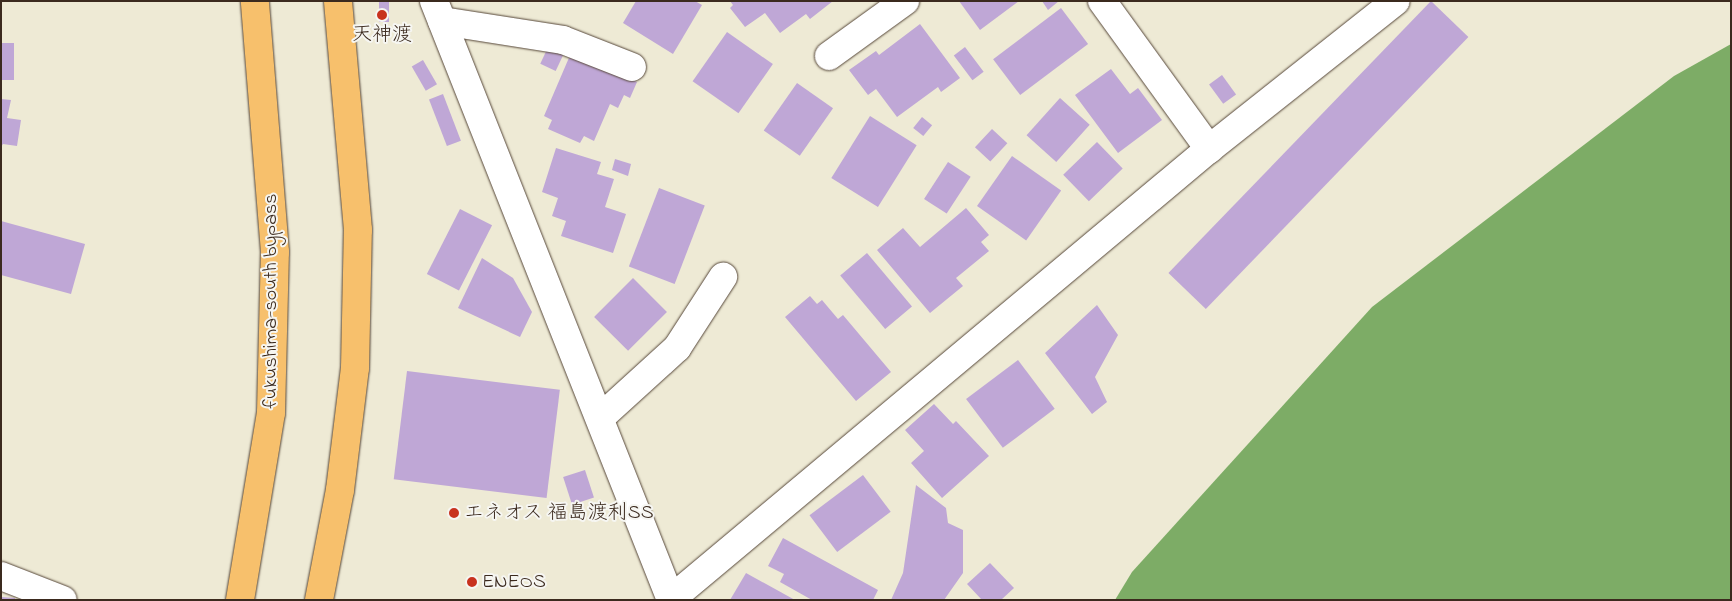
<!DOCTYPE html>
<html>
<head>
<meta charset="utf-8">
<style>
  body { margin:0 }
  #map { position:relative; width:1732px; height:601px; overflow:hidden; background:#eeead5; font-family:"Indie Flower","Klee One",sans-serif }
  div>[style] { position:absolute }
  .forest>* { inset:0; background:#7dac66 }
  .building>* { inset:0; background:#bfa7d6; transform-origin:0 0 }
  .roads { filter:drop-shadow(0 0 1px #564739) drop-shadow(0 0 1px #564739) }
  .minor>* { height:28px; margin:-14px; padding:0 14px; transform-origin:14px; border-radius:14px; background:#fff }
  .trunk>* { height:28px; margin:-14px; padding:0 14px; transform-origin:14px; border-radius:14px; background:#f7c06c }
  .dots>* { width:14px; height:14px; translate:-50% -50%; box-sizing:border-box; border:2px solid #f6f6f2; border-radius:50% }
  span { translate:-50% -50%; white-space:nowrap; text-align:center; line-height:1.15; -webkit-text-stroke:4px #f6f6f2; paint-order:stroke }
  .poi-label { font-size:20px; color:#3b2a1e }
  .left { translate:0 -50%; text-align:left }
  .street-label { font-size:20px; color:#3b2a1e }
  .frame { position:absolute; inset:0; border:2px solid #3b2a1e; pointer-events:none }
</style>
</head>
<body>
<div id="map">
  <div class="forest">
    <div style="clip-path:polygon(1731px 44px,1731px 600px,1115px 600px,1132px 572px,1372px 307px,1674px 76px)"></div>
  </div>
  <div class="building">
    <div style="left:379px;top:1px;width:10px;height:21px"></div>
    <div style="clip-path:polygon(636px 1px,695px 1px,702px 5px,673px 54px,623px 23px)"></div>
    <div style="clip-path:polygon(730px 1px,833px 1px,810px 19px,806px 14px,780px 33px,765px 13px,745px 27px,730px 8px,733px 5px)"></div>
    <div style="clip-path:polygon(959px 1px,1019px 1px,980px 30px)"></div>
    <div style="clip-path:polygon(1042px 1px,1059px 1px,1048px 10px)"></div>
    <div style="left:1431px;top:1px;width:52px;height:378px;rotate:44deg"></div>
    <div style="left:1061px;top:8px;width:45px;height:85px;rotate:53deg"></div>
    <div style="clip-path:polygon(920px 24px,960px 78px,941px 92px,938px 87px,897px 117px,876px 89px,868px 95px,849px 70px,876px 51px,879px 55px)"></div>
    <div style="left:727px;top:32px;width:56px;height:60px;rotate:35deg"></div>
    <div style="left:1px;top:43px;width:13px;height:37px"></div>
    <div style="left:550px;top:43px;width:17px;height:23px;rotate:25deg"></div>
    <div style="left:965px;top:47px;width:31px;height:14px;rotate:53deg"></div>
    <div style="clip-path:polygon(571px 53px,637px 82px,630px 98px,624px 95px,618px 108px,610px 104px,594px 141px,584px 136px,580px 143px,548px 129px,552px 120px,544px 116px)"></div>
    <div style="left:423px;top:60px;width:28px;height:13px;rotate:60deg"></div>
    <div style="clip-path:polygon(1111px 69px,1130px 94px,1138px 88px,1162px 120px,1118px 153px,1075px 95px)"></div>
    <div style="left:1222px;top:75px;width:24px;height:16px;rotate:54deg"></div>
    <div style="left:797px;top:83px;width:44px;height:58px;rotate:35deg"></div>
    <div style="left:443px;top:94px;width:50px;height:15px;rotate:69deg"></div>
    <div style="left:1060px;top:98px;width:40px;height:50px;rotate:42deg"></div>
    <div style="clip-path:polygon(1px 99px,11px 100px,7px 118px,21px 120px,17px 146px,3px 144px,1px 147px)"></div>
    <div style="left:870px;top:116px;width:55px;height:73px;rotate:32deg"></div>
    <div style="left:922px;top:117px;width:13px;height:14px;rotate:39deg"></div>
    <div style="left:992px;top:129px;width:21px;height:25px;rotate:43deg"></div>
    <div style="left:1097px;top:142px;width:37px;height:47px;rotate:46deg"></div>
    <div style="clip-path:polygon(556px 148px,601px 162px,597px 174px,614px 179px,605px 207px,626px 214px,613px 253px,561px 236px,566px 221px,552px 216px,558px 198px,542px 192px)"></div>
    <div style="left:1012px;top:156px;width:60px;height:61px;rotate:35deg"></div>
    <div style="clip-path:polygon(615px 159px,631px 164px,628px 176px,612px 170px)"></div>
    <div style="left:948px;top:162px;width:27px;height:44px;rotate:33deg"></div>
    <div style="left:659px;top:188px;width:49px;height:84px;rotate:21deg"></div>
    <div style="clip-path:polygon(966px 208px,989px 235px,981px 242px,989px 251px,956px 278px,963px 286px,930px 313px,877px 250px,903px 228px,920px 247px)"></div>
    <div style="left:460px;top:209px;width:36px;height:73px;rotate:27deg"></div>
    <div style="clip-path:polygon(1px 221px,85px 244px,71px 294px,1px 275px)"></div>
    <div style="left:867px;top:253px;width:70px;height:35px;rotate:50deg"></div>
    <div style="clip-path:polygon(482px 258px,513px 278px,532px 312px,520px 337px,458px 308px)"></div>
    <div style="left:633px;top:278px;width:48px;height:55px;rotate:45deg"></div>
    <div style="clip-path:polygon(810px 296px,817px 304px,822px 300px,838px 319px,843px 315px,891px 372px,856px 401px,785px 317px)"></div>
    <div style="clip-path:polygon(1097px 305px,1118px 335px,1095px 377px,1107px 402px,1092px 414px,1045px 353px)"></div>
    <div style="left:1018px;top:360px;width:61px;height:65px;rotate:53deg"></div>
    <div style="left:407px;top:371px;width:154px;height:109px;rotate:7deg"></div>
    <div style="clip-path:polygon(934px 404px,953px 424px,956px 421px,989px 456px,942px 498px,911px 463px,924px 451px,905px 430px)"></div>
    <div style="left:585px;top:470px;width:29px;height:23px;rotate:72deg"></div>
    <div style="left:863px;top:475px;width:46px;height:67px;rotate:53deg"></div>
    <div style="clip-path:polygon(916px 485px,946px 508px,948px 523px,963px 530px,963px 573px,944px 600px,891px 600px,903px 573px)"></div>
    <div style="clip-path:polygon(783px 538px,878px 590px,873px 600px,812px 600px,780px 582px,784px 574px,768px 566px)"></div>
    <div style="clip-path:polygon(990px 563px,1014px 588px,1001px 600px,982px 600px,967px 584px)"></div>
    <div style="clip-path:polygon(746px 573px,795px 600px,730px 600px)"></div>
    <div style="clip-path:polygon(1px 597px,15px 598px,15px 600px,1px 600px)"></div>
  </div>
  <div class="roads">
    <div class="minor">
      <div style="left:434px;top:1px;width:644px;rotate:68.41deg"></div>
      <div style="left:1102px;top:1px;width:183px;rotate:54.1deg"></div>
      <div style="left:442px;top:21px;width:122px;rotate:8.9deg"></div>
      <div style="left:563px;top:40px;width:74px;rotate:21.4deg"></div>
      <div style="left:829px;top:56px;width:94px;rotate:-35.9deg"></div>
      <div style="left:600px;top:418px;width:104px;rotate:-42.3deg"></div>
      <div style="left:677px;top:348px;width:85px;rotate:-57.1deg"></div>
      <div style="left:1px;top:576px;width:66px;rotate:21.2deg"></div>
      <div style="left:670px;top:600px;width:703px;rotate:-39.92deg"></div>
      <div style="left:1209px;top:149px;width:238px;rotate:-38.4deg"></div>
    </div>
    <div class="trunk">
      <div style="left:240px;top:600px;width:190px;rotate:-80.6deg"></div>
      <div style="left:271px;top:413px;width:161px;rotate:-88.6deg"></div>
      <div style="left:275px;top:252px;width:252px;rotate:-94.6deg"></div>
      <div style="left:319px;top:600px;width:112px;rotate:-79.2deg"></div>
      <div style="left:340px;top:490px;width:123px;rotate:-83deg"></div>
      <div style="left:355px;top:368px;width:138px;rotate:-88.8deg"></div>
      <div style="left:358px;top:230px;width:230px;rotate:-95deg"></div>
    </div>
  </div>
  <div class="dots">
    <div style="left:382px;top:15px;background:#c8321e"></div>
    <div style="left:454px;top:513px;background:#c8321e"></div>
    <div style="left:472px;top:582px;background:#c8321e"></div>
  </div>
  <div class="poi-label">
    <span style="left:382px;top:35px">天神渡</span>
    <span class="left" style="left:464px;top:513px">エネオス 福島渡利SS</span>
    <span class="left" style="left:482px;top:582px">ENEOS</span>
  </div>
  <div class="street-label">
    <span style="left:271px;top:301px;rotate:-90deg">fukushima-south bypass</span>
  </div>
  <div class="frame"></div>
</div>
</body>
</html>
